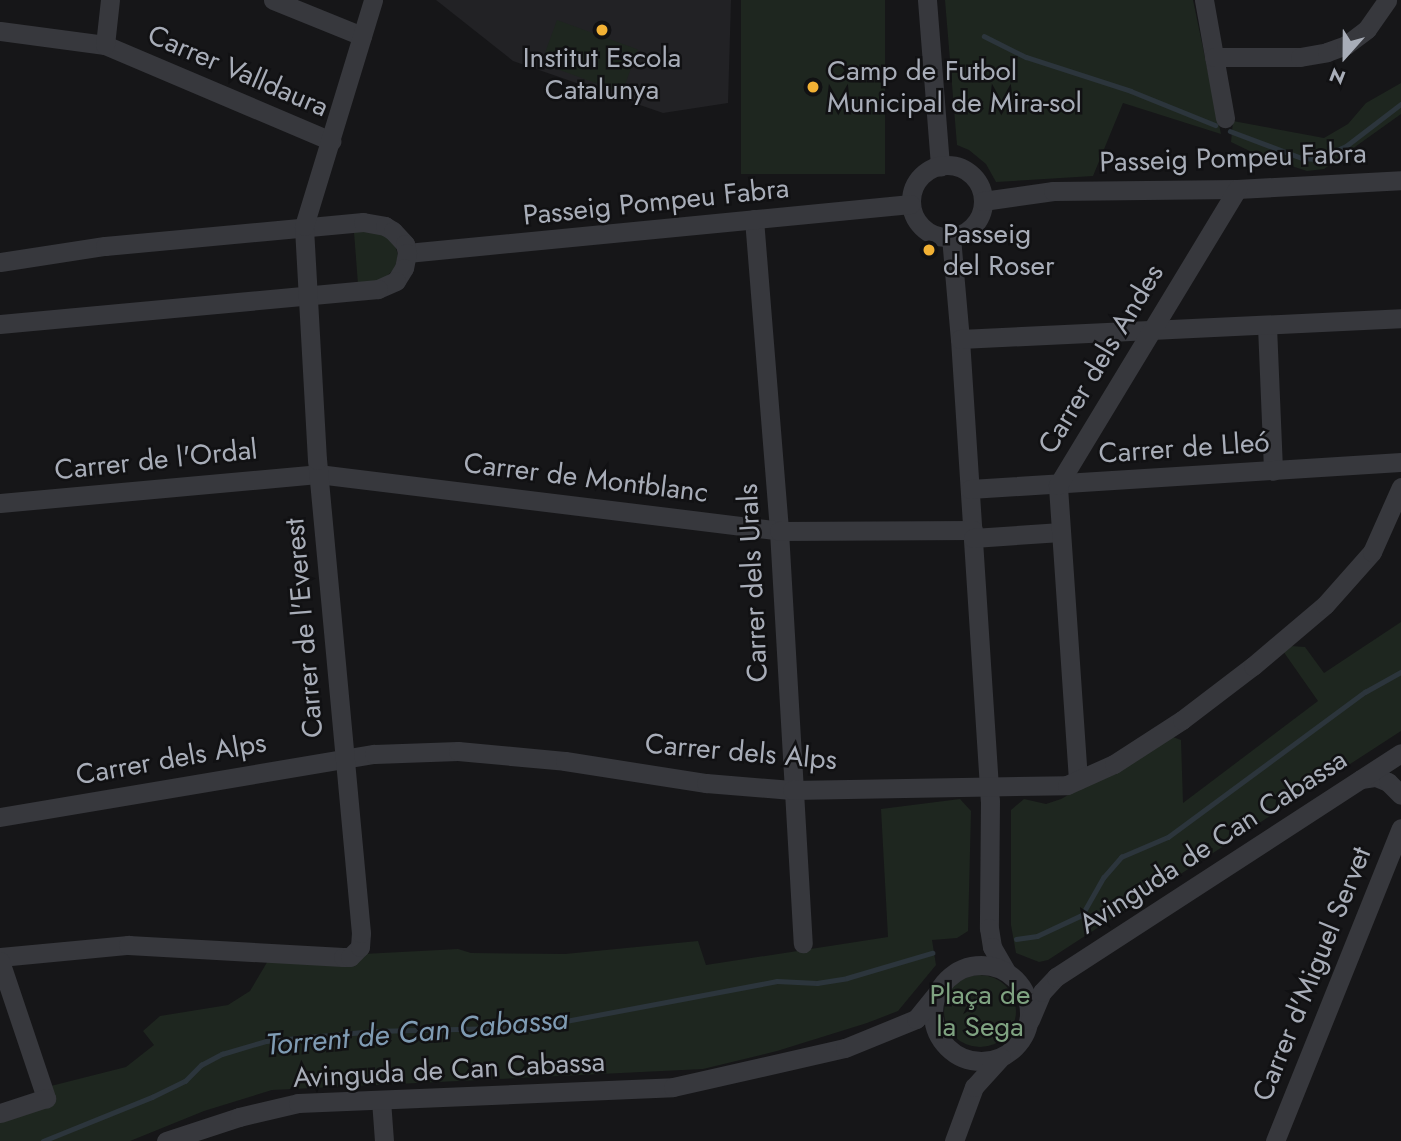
<!DOCTYPE html>
<html>
<head>
<meta charset="utf-8">
<style>
  body { margin:0 }
  #map { position:relative; width:1401px; height:1141px; overflow:hidden; background:#161618; font-family:Jost,sans-serif }
  div>[style] { position:absolute }
  .built>* { inset:0; background:#222225 }
  .green>* { inset:0; background:#1e261f; transform-origin:0 0 }
  .round { border-radius:50% }
  .stream>* { height:4.5px; margin:-2.25px; padding:0 2.25px; transform-origin:2.25px; border-radius:2.25px; background:#2c353c }
  .minor>* { height:19px; margin:-9.5px; padding:0 9.5px; transform-origin:9.5px; border-radius:9.5px; background:#37383d }
  .minor>.ring { margin:-9.5px; padding:0; box-sizing:content-box; background:none; border:19px solid #37383d; border-radius:50% }
  .dots>* { width:19px; height:19px; translate:-50% -50%; box-sizing:border-box; border:4px solid #111113; border-radius:50% }
  span { translate:-50% -50%; white-space:nowrap; text-align:center; line-height:1.15; -webkit-text-stroke:5px #111113; paint-order:stroke }
  .poi-label { font-size:28px; color:#a8adb8 }
  .left { translate:0 -50%; text-align:left }
  .street-label { font-size:28px; color:#a8adb8 }
  .park-label { font-size:28px; color:#7fa381 }
  .water-label { font-size:30px; color:#7f9bb3; font-style:italic }
  .north { position:absolute; left:1310px; top:21px; width:70px; height:70px; -webkit-text-stroke:5px #111113; paint-order:stroke; rotate:201deg; font-size:19px; font-weight:700; line-height:28px; text-align:center; color:#a8adb8 }
  .north::after { content:''; display:block; margin:auto; width:24px; height:32px; background:#a8adb8; clip-path:polygon(50% 0,100% 100%,50% 72%,0 100%) }
</style>
</head>
<body>
<div id="map">
  <div class="built">
    <div style="clip-path:polygon(436px 0,731px 0,728px 103px,663px 113px,513px 61px)"></div>
  </div>
  <div class="green">
    <div style="left:741px;top:0;width:144px;height:174px"></div>
    <div style="clip-path:polygon(945px 0,1193px 0,1221px 134px,1123px 103px,1093px 176px,996px 182px,986px 164px,969px 150px,957px 145px)"></div>
    <div style="left:557px;top:20px;width:86px;height:46px;rotate:20deg"></div>
    <div style="clip-path:polygon(1401px 83px,1401px 114px,1324px 169px,1307px 171px,1258px 155px,1231px 142px,1233px 121px,1324px 138px,1348px 124px,1366px 103px)"></div>
    <div style="clip-path:polygon(376px 231px,394px 242px,398px 255px,395px 268px,384px 279px,358px 284px,354px 232px)"></div>
    <div style="clip-path:polygon(1401px 622px,1401px 731px,1048px 960px,1039px 962px,1016px 953px,1011px 925px,1011px 810px,1024px 799px,1046px 804px,1061px 799px,1173px 737px,1181px 740px,1183px 803px,1318px 701px,1283px 651px,1291px 646px,1305px 647px,1324px 673px)"></div>
    <div style="clip-path:polygon(960px 799px,971px 811px,968px 931px,957px 938px,932px 940px,936px 965px,898px 1011px,867px 1023px,777px 1051px,703px 1069px,272px 1090px,204px 1111px,130px 1141px,0 1141px,0 1113px,43px 1088px,126px 1067px,154px 1045px,143px 1031px,160px 1016px,228px 1005px,250px 991px,269px 959px,458px 949px,471px 953px,565px 954px,698px 941px,706px 965px,888px 937px,881px 809px)"></div>
    <div class="round" style="left:944px;top:975px;width:72px;height:72px"></div>
  </div>
  <div class="stream">
    <div style="left:984px;top:36px;width:47px;rotate:26.6deg"></div>
    <div style="left:1026px;top:57px;width:110px;rotate:17.9deg"></div>
    <div style="left:1131px;top:91px;width:91px;rotate:22deg"></div>
    <div style="left:1230px;top:131px;width:77px;rotate:20.6deg"></div>
    <div style="left:1302px;top:158px;width:14px;rotate:4deg"></div>
    <div style="left:1316px;top:159px;width:33px;rotate:-23deg"></div>
    <div style="left:1346px;top:146px;width:69px;rotate:-37.4deg"></div>
    <div style="left:1016px;top:939px;width:21px;rotate:-8deg"></div>
    <div style="left:1037px;top:936px;width:50px;rotate:-25deg"></div>
    <div style="left:1082px;top:915px;width:43px;rotate:-60.4deg"></div>
    <div style="left:1103px;top:878px;width:28px;rotate:-49deg"></div>
    <div style="left:1121px;top:857px;width:51px;rotate:-23.1deg"></div>
    <div style="left:1168px;top:837px;width:245px;rotate:-36.4deg"></div>
    <div style="left:1365px;top:692px;width:41px;rotate:-29.1deg"></div>
    <div style="left:43px;top:1141px;width:118px;rotate:-22deg"></div>
    <div style="left:152px;top:1097px;width:37px;rotate:-26deg"></div>
    <div style="left:185px;top:1081px;width:23px;rotate:-45deg"></div>
    <div style="left:201px;top:1065px;width:24px;rotate:-28deg"></div>
    <div style="left:222px;top:1054px;width:46px;rotate:-16.5deg"></div>
    <div style="left:266px;top:1041px;width:108px;rotate:-5.3deg"></div>
    <div style="left:374px;top:1031px;width:160px;rotate:-1.4deg"></div>
    <div style="left:534px;top:1027px;width:247px;rotate:-10.7deg"></div>
    <div style="left:777px;top:981px;width:40px;rotate:2.9deg"></div>
    <div style="left:817px;top:983px;width:30px;rotate:-9deg"></div>
    <div style="left:847px;top:978px;width:89px;rotate:-16.4deg"></div>
  </div>
  <div class="minor">
    <div style="left:273px;top:0;width:96px;rotate:22deg"></div>
    <div style="left:927px;top:0;width:167px;rotate:85.5deg"></div>
    <div style="left:1204px;top:0;width:120px;rotate:79.9deg"></div>
    <div style="left:0;top:31px;width:106px;rotate:7.6deg"></div>
    <div style="left:105px;top:45px;width:246px;rotate:23deg"></div>
    <div style="left:105px;top:45px;width:45px;rotate:-83.7deg"></div>
    <div style="left:1214px;top:57px;width:86px"></div>
    <div style="left:1300px;top:57px;width:27px;rotate:-10deg"></div>
    <div style="left:1327px;top:52px;width:20px;rotate:-20deg"></div>
    <div style="left:1346px;top:45px;width:26px;rotate:-37deg"></div>
    <div style="left:1367px;top:29px;width:35px;rotate:-55deg"></div>
    <div class="ring" style="left:911px;top:165px;width:53px;height:53px"></div>
    <div style="left:983px;top:201px;width:71px;rotate:-8.1deg"></div>
    <div style="left:1053px;top:191px;width:184px;rotate:-0.6deg"></div>
    <div style="left:1237px;top:189px;width:164px;rotate:-3.1deg"></div>
    <div style="left:754px;top:219px;width:313px;rotate:85.4deg"></div>
    <div style="left:779px;top:531px;width:413px;rotate:86.7deg"></div>
    <div style="left:951px;top:237px;width:102px;rotate:85deg"></div>
    <div style="left:960px;top:339px;width:463px;rotate:86.3deg"></div>
    <div style="left:990px;top:801px;width:127px;rotate:90.5deg"></div>
    <div style="left:989px;top:928px;width:19px;rotate:81deg"></div>
    <div style="left:992px;top:947px;width:28px;rotate:60deg"></div>
    <div style="left:407px;top:253px;width:506px;rotate:-5.55deg"></div>
    <div style="left:0;top:262px;width:106px;rotate:-8.7deg"></div>
    <div style="left:105px;top:246px;width:259px;rotate:-5.3deg"></div>
    <div style="left:363px;top:222px;width:22px;rotate:10deg"></div>
    <div style="left:385px;top:226px;width:9px;rotate:32deg"></div>
    <div style="left:393px;top:231px;width:18px;rotate:47deg"></div>
    <div style="left:405px;top:244px;width:9px;rotate:77deg"></div>
    <div style="left:407px;top:253px;width:15px;rotate:101deg"></div>
    <div style="left:404px;top:268px;width:15px;rotate:122deg"></div>
    <div style="left:396px;top:281px;width:20px;rotate:156deg"></div>
    <div style="left:378px;top:289px;width:380px;rotate:174.7deg"></div>
    <div style="left:1267px;top:326px;width:145px;rotate:87.6deg"></div>
    <div style="left:960px;top:339px;width:441px;rotate:-2.7deg"></div>
    <div style="left:970px;top:489px;width:432px;rotate:-3.6deg"></div>
    <div style="left:0;top:503px;width:319px;rotate:-5.2deg"></div>
    <div style="left:318px;top:474px;width:465px;rotate:7deg"></div>
    <div style="left:779px;top:531px;width:194px;rotate:-0.3deg"></div>
    <div style="left:973px;top:538px;width:88px;rotate:-3.9deg"></div>
    <div style="left:1361px;top:779px;width:15px;rotate:-8deg"></div>
    <div style="left:1376px;top:777px;width:13px;rotate:23deg"></div>
    <div style="left:1388px;top:782px;width:18px;rotate:45deg"></div>
    <div style="left:1078px;top:780px;width:296px;rotate:-93.9deg"></div>
    <div style="left:1058px;top:485px;width:346px;rotate:-58.8deg"></div>
    <div style="left:0;top:817px;width:379px;rotate:-9.6deg"></div>
    <div style="left:374px;top:754px;width:84px;rotate:-2deg"></div>
    <div style="left:458px;top:751px;width:107px;rotate:5.3deg"></div>
    <div style="left:565px;top:761px;width:143px;rotate:8.9deg"></div>
    <div style="left:706px;top:783px;width:86px;rotate:4.7deg"></div>
    <div style="left:792px;top:790px;width:275px;rotate:-1deg"></div>
    <div style="left:1067px;top:785px;width:51px;rotate:-24.1deg"></div>
    <div style="left:1114px;top:764px;width:81px;rotate:-32.9deg"></div>
    <div style="left:1182px;top:720px;width:89px;rotate:-37.3deg"></div>
    <div style="left:1253px;top:666px;width:94px;rotate:-40.3deg"></div>
    <div style="left:1325px;top:605px;width:71px;rotate:-48.4deg"></div>
    <div style="left:1372px;top:552px;width:71px;rotate:-66deg"></div>
    <div style="left:0;top:957px;width:129px;rotate:-5.4deg"></div>
    <div style="left:128px;top:945px;width:215px;rotate:3.2deg"></div>
    <div style="left:343px;top:957px;width:7px"></div>
    <div style="left:350px;top:957px;width:14px;rotate:-45deg"></div>
    <div style="left:360px;top:947px;width:14px;rotate:-86deg"></div>
    <div style="left:361px;top:933px;width:475px;rotate:-95.3deg"></div>
    <div style="left:317px;top:460px;width:234px;rotate:-93.2deg"></div>
    <div style="left:304px;top:226px;width:236px;rotate:-73deg"></div>
    <div style="left:0;top:961px;width:145px;rotate:71.4deg"></div>
    <div style="left:46px;top:1098px;width:48px;rotate:161.9deg"></div>
    <div class="ring" style="left:933px;top:965px;width:77px;height:77px"></div>
    <div style="left:1030px;top:1020px;width:30px;rotate:-67deg"></div>
    <div style="left:1042px;top:992px;width:21px;rotate:-47deg"></div>
    <div style="left:1056px;top:977px;width:411px;rotate:-33deg"></div>
    <div style="left:381px;top:1100px;width:41px;rotate:85.8deg"></div>
    <div style="left:166px;top:1141px;width:77px;rotate:-18.2deg"></div>
    <div style="left:239px;top:1117px;width:61px;rotate:-13.3deg"></div>
    <div style="left:298px;top:1103px;width:375px;rotate:-2.4deg"></div>
    <div style="left:673px;top:1087px;width:176px;rotate:-12.8deg"></div>
    <div style="left:845px;top:1048px;width:77px;rotate:-22.2deg"></div>
    <div style="left:916px;top:1019px;width:36px;rotate:-51deg"></div>
    <div style="left:954px;top:1141px;width:58px;rotate:-69.7deg"></div>
    <div style="left:974px;top:1087px;width:40px;rotate:-48deg"></div>
    <div style="left:1275px;top:1141px;width:337px;rotate:-68.1deg"></div>
  </div>
  <div class="dots">
    <div style="left:602px;top:30px;background:#f2b134"></div>
    <div style="left:813px;top:87px;background:#f2b134"></div>
    <div style="left:929px;top:250px;background:#f2b134"></div>
  </div>
  <div class="poi-label">
    <span style="left:602px;top:74px">Institut Escola<br>Catalunya</span>
    <span class="left" style="left:827px;top:87px">Camp de Futbol<br>Municipal de Mira-sol</span>
    <span class="left" style="left:943px;top:250px">Passeig<br>del Roser</span>
  </div>
  <div class="street-label">
    <span style="left:238px;top:71px;rotate:23deg">Carrer Valldaura</span>
    <span style="left:1233px;top:158px;rotate:-2deg">Passeig Pompeu Fabra</span>
    <span style="left:656px;top:202px;rotate:-6deg">Passeig Pompeu Fabra</span>
    <span style="left:1101px;top:359px;rotate:-59deg">Carrer dels Andes</span>
    <span style="left:1184px;top:448px;rotate:-4deg">Carrer de Lleó</span>
    <span style="left:156px;top:460px;rotate:-6deg">Carrer de l'Ordal</span>
    <span style="left:586px;top:478px;rotate:7deg">Carrer de Montblanc</span>
    <span style="left:753px;top:583px;rotate:-93deg">Carrer dels Urals</span>
    <span style="left:304px;top:628px;rotate:-95deg">Carrer de l'Everest</span>
    <span style="left:741px;top:752px;rotate:5deg">Carrer dels Alps</span>
    <span style="left:171px;top:759px;rotate:-10deg">Carrer dels Alps</span>
    <span style="left:1213px;top:842px;rotate:-33deg">Avinguda de Can Cabassa</span>
    <span style="left:1312px;top:974px;rotate:-68deg">Carrer d'Miguel Servet</span>
    <span style="left:449px;top:1070px;rotate:-3deg">Avinguda de Can Cabassa</span>
  </div>
  <div class="park-label">
    <span style="left:980px;top:1011px">Plaça de<br>la Sega</span>
  </div>
  <div class="water-label">
    <span style="left:417px;top:1032px;rotate:-5deg">Torrent de Can Cabassa</span>
  </div>
  <div class="north">N</div>
</div>
</body>
</html>
